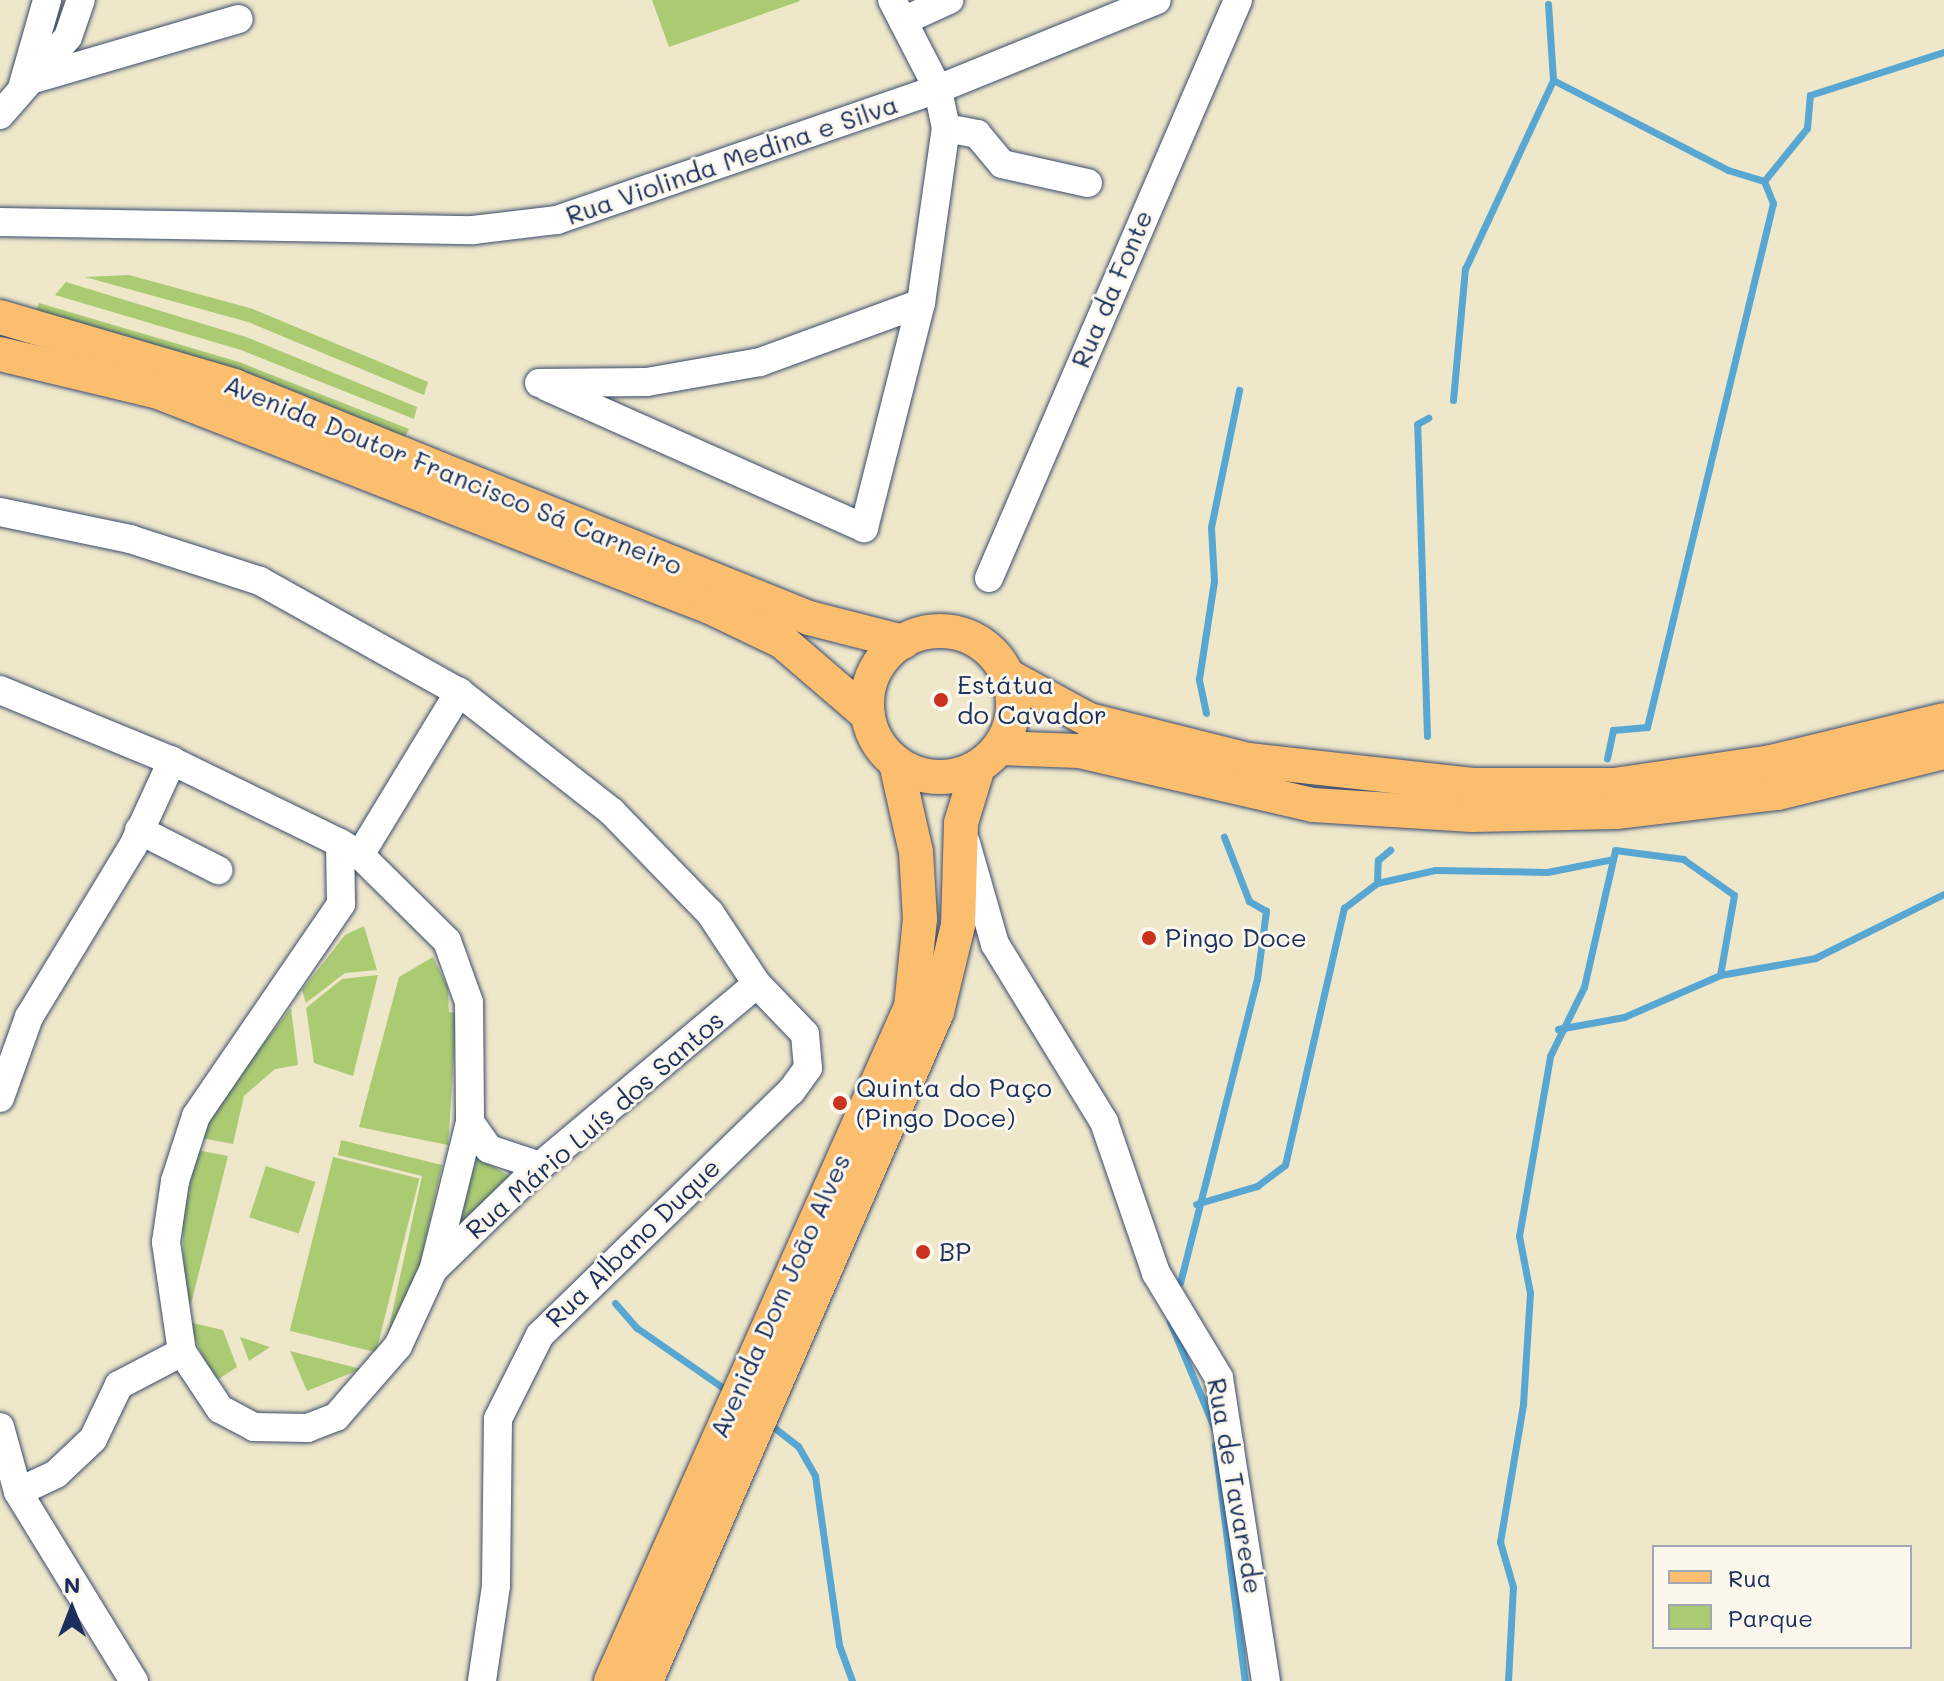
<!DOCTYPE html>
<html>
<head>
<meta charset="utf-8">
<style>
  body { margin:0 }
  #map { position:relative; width:1944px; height:1681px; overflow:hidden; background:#eee7ca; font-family:Mali,sans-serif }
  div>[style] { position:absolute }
  .green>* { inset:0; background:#abcb73; transform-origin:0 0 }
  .stream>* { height:7px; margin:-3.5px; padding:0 3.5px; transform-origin:3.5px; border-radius:3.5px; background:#58a7d2 }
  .roads { filter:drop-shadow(0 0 2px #3b4b6e) drop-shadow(0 0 2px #3b4b6e) }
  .minor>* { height:28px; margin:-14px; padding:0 14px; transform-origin:14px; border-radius:14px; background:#fff }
  .major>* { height:34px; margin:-17px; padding:0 17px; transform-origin:17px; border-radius:17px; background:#fbbd6e }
  .major>.ring { margin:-17px; padding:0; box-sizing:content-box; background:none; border:34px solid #fbbd6e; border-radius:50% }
  .dots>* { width:22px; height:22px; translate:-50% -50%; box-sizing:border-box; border:4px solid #fbf7ec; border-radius:50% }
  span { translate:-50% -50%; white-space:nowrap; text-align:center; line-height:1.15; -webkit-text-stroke:6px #fbf7ec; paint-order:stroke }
  .street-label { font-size:26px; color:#1b2f5e }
  .poi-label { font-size:26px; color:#1b2f5e }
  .left { translate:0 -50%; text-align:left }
  .legend { position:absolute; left:1652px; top:1545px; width:260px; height:104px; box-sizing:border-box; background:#fbf7ec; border:2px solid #a1a7b3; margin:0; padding:10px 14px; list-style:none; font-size:24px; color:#1b2f5e }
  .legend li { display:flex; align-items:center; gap:16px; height:40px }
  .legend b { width:40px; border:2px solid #a1a7b3 }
  .north { position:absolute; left:32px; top:1569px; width:80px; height:80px; -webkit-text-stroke:6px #fbf7ec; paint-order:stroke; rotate:0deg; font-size:22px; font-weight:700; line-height:32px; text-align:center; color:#1b2f5e }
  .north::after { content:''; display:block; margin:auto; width:28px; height:36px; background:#1b2f5e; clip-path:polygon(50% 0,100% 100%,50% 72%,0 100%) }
</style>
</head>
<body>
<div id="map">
  <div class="green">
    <div style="clip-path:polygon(652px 0,799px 0,800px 1px,669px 47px)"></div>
    <div style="clip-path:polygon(129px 275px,253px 309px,428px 382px,424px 395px,248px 322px,85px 277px)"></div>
    <div style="clip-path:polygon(66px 282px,246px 337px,417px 407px,414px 419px,241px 350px,55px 295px)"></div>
    <div style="clip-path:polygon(39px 303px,239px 362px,409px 429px,402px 443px,34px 317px)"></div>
    <div style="clip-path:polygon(364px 926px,377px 970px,345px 973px,306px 1003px,302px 990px,345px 935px)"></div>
    <div style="clip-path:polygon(433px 957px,448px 988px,449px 1012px,457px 1013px,448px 1145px,359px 1127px,399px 977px)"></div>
    <div style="clip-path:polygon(378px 975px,353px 1076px,314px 1063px,306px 1008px,342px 979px)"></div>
    <div style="clip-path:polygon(291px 1008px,298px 1065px,275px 1069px,244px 1096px,233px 1144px,202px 1138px,221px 1099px)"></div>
    <div style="clip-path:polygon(341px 1140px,442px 1165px,413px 1296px,384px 1350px,422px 1176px,338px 1155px)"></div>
    <div style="clip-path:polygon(197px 1150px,228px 1156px,191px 1304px,184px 1296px,183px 1221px)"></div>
    <div style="left:333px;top:1157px;width:89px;height:179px;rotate:14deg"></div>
    <div style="clip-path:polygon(477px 1157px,516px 1180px,455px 1234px)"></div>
    <div style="left:266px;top:1166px;width:52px;height:54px;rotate:18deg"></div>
    <div style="clip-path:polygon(188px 1322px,223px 1330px,237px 1367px,214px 1382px)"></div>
    <div style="clip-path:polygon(240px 1337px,270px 1347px,249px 1361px)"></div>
    <div style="clip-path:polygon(290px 1351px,361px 1369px,307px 1391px)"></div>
  </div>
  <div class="stream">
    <div style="left:1548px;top:4px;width:76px;rotate:86.2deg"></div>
    <div style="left:1553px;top:80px;width:197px;rotate:27.2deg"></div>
    <div style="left:1728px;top:170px;width:38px;rotate:17deg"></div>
    <div style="left:1764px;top:181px;width:24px;rotate:68deg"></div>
    <div style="left:1773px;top:203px;width:539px;rotate:103.52deg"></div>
    <div style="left:1647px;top:727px;width:34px;rotate:175deg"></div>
    <div style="left:1613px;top:730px;width:29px;rotate:102deg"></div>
    <div style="left:1764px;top:181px;width:68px;rotate:-50.9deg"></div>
    <div style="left:1807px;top:128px;width:33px;rotate:-85deg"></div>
    <div style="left:1810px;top:95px;width:141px;rotate:-17.8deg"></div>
    <div style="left:1453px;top:400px;width:132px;rotate:-84.8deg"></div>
    <div style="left:1465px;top:269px;width:208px;rotate:-65deg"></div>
    <div style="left:1206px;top:713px;width:35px;rotate:-102deg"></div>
    <div style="left:1199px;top:679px;width:99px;rotate:-81.3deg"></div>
    <div style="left:1214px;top:581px;width:54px;rotate:-93.2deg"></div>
    <div style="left:1211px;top:527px;width:140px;rotate:-78.4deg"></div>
    <div style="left:1427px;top:736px;width:312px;rotate:-91.8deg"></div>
    <div style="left:1417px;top:424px;width:13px;rotate:-29deg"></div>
    <div style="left:1377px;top:883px;width:23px;rotate:-88deg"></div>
    <div style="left:1378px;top:860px;width:16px;rotate:-40deg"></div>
    <div style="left:1558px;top:1029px;width:67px;rotate:-10.3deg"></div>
    <div style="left:1624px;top:1017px;width:105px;rotate:-23.6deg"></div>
    <div style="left:1720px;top:975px;width:97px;rotate:-10.1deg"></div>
    <div style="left:1815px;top:958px;width:144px;rotate:-26.4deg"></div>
    <div style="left:1196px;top:1204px;width:64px;rotate:-16.4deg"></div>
    <div style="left:1257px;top:1186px;width:35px;rotate:-37deg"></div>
    <div style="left:1285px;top:1165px;width:264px;rotate:-77.1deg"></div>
    <div style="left:1344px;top:908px;width:41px;rotate:-37.1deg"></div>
    <div style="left:1377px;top:883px;width:59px;rotate:-12.6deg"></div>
    <div style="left:1435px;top:870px;width:112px;rotate:1deg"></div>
    <div style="left:1547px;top:872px;width:67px;rotate:-11.1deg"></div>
    <div style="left:1180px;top:1283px;width:314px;rotate:-75.8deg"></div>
    <div style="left:1257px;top:979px;width:69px;rotate:-82.5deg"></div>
    <div style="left:1266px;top:911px;width:20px;rotate:-150deg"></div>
    <div style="left:1249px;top:901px;width:69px;rotate:-111.3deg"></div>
    <div style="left:615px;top:1303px;width:33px;rotate:49deg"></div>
    <div style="left:637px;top:1328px;width:112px;rotate:34.8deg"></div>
    <div style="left:1170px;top:1322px;width:112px;rotate:67.3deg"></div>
    <div style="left:767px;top:1422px;width:39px;rotate:38deg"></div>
    <div style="left:798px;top:1446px;width:34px;rotate:60deg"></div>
    <div style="left:815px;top:1476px;width:171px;rotate:81.9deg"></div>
    <div style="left:839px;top:1645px;width:38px;rotate:70deg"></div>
    <div style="left:1215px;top:1445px;width:238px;rotate:82.8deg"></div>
    <div style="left:1508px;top:1681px;width:94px;rotate:-87deg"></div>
    <div style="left:1513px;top:1587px;width:47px;rotate:-106.1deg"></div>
    <div style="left:1500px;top:1542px;width:140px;rotate:-80.5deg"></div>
    <div style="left:1523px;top:1404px;width:111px;rotate:-86.4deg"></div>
    <div style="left:1530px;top:1293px;width:58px;rotate:-100.9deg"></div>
    <div style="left:1519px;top:1236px;width:183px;rotate:-80.2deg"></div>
    <div style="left:1550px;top:1056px;width:77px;rotate:-63.8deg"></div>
    <div style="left:1584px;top:987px;width:140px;rotate:-77.2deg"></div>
    <div style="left:1615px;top:850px;width:69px;rotate:7.5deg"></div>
    <div style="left:1683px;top:859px;width:62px;rotate:35.2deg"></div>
    <div style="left:1734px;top:895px;width:81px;rotate:99.9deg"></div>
  </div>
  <div class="roads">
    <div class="minor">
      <div style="left:903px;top:21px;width:51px;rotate:-24.5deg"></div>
      <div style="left:37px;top:78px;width:210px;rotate:-16.3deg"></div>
      <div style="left:22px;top:88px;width:91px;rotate:-74.1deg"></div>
      <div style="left:0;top:115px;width:103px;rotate:-48.9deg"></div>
      <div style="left:68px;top:37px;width:39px;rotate:-71deg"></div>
      <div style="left:946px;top:128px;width:32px;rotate:11deg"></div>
      <div style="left:977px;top:134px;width:39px;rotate:50deg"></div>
      <div style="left:1002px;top:164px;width:88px;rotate:12.5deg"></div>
      <div style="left:0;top:222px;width:473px;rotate:1deg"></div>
      <div style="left:473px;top:230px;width:85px;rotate:-6.8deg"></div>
      <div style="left:557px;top:220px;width:403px;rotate:-19deg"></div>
      <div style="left:938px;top:89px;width:236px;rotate:-22.1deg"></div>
      <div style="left:539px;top:383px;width:108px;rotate:-0.5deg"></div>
      <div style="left:647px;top:382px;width:115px;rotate:-10deg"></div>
      <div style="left:760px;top:362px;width:171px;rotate:-20.1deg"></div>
      <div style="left:921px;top:303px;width:177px;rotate:-81.9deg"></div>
      <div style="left:946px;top:128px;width:40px;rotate:-102deg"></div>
      <div style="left:938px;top:89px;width:100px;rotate:-117.3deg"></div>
      <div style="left:547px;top:387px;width:347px;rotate:24deg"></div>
      <div style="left:864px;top:528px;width:232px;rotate:-75.8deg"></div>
      <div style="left:0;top:512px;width:133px;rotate:11.7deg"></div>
      <div style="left:130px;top:539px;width:137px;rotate:17.9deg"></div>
      <div style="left:260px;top:581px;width:228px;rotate:29.2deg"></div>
      <div style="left:459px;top:692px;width:194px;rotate:38.1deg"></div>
      <div style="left:612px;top:812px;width:141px;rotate:45.9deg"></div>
      <div style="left:710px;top:913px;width:85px;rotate:56.5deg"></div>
      <div style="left:757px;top:984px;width:69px;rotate:46.2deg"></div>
      <div style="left:805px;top:1034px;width:34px;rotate:85deg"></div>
      <div style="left:808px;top:1068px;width:29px;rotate:126deg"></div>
      <div style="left:791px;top:1091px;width:350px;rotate:135.8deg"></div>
      <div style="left:540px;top:1335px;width:94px;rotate:116.6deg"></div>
      <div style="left:498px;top:1419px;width:167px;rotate:90.7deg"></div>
      <div style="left:496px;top:1586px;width:96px;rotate:98.4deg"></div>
      <div style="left:989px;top:578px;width:629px;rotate:-66.69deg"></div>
      <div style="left:0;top:690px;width:186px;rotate:22.4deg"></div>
      <div style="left:172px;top:761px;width:187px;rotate:26deg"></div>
      <div style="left:340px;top:843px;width:23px;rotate:31deg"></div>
      <div style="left:360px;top:855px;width:122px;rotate:44.7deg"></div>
      <div style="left:447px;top:941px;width:65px;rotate:70.2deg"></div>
      <div style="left:469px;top:1002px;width:120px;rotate:89.5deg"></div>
      <div style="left:470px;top:1122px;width:150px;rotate:103.9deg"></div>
      <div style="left:434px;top:1268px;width:86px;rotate:114.8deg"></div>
      <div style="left:398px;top:1346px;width:94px;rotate:131.1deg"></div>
      <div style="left:336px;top:1417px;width:30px;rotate:159deg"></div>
      <div style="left:308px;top:1428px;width:54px;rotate:-178.9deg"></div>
      <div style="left:254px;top:1427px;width:38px;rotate:-152deg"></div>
      <div style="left:220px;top:1409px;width:69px;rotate:-123.7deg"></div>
      <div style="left:182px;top:1352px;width:111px;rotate:-98.3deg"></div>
      <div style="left:166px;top:1242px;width:62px;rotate:-81.6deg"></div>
      <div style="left:175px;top:1181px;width:68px;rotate:-72.1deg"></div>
      <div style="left:196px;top:1116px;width:257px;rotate:-55.6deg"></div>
      <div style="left:341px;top:904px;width:61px;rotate:-90.9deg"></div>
      <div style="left:139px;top:830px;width:89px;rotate:26.9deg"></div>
      <div style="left:966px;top:843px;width:105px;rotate:74deg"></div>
      <div style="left:995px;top:944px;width:209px;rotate:58.5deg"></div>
      <div style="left:1104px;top:1122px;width:160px;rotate:71deg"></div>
      <div style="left:1156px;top:1273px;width:122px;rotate:59deg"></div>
      <div style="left:1219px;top:1378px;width:307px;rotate:81.2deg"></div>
      <div style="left:360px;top:855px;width:191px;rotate:-58.7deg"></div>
      <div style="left:0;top:1098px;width:86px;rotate:-70.3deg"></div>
      <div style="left:29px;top:1017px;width:200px;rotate:-58.7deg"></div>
      <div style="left:133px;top:846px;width:94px;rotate:-65.4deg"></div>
      <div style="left:470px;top:1122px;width:33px;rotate:55deg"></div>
      <div style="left:489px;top:1149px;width:54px;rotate:18.4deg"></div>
      <div style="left:435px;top:1268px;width:146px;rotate:-44.2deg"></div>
      <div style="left:540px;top:1166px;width:283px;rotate:-40deg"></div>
      <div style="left:0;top:1427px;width:67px;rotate:74.5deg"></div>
      <div style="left:18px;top:1492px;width:222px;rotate:58.5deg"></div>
      <div style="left:18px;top:1492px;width:42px;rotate:-25.3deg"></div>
      <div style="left:56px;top:1474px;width:51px;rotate:-43.4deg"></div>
      <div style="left:93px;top:1439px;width:60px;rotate:-64.3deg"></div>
      <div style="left:119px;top:1385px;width:71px;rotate:-27.6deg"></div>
    </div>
    <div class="major">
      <div style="left:0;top:317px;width:244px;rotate:16.4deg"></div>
      <div style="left:234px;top:386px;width:620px;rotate:21.97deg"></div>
      <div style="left:809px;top:618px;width:97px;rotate:14.3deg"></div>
      <div style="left:0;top:354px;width:163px;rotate:13.5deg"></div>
      <div style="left:158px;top:392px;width:592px;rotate:21.28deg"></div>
      <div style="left:710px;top:607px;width:81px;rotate:25.6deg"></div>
      <div style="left:783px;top:642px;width:112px;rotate:40.7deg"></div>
      <div class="ring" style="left:867px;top:631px;width:112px;height:112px"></div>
      <div style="left:1008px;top:676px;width:92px;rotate:28.5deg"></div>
      <div style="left:1089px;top:720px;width:164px;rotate:14.1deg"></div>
      <div style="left:1248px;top:760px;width:226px;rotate:6.3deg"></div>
      <div style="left:1473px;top:785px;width:141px"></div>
      <div style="left:1614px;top:785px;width:159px;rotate:-8.3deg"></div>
      <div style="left:1771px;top:762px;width:178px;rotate:-13.6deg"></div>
      <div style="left:999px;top:748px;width:80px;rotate:2.1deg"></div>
      <div style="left:1079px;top:751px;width:240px;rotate:13deg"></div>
      <div style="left:1313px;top:805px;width:159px;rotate:3.6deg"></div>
      <div style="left:1472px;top:815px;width:144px;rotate:-1.2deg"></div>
      <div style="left:1616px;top:812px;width:163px;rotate:-6.7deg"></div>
      <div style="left:1778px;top:793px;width:171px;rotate:-13.9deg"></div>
      <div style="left:611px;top:1681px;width:738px;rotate:-66.01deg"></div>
      <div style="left:911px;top:1007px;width:88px;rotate:-84.2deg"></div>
      <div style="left:920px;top:919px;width:67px;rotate:-93.4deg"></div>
      <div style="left:916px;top:852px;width:91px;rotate:-102.7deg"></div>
      <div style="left:646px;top:1681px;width:730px;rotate:-66.49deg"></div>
      <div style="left:937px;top:1012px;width:89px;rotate:-76.4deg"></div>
      <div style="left:958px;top:925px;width:102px;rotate:-88.3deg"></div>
      <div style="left:961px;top:823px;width:59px;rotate:-73.1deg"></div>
    </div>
  </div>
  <div class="dots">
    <div style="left:941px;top:700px;background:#c8321e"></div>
    <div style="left:1149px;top:938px;background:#c8321e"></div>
    <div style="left:840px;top:1103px;background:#c8321e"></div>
    <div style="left:923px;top:1252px;background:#c8321e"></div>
  </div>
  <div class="street-label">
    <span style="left:732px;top:160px;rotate:-19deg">Rua Violinda Medina e Silva</span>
    <span style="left:1112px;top:289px;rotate:-67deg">Rua da Fonte</span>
    <span style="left:453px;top:475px;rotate:22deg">Avenida Doutor Francisco Sá Carneiro</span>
    <span style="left:595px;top:1125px;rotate:-41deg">Rua Mário Luís dos Santos</span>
    <span style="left:633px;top:1243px;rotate:-44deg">Rua Albano Duque</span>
    <span style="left:780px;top:1296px;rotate:-66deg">Avenida Dom João Alves</span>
    <span style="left:1235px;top:1486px;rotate:80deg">Rua de Tavarede</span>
  </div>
  <div class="poi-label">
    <span class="left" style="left:957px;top:700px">Estátua<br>do Cavador</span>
    <span class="left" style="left:1165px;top:938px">Pingo Doce</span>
    <span class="left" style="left:856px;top:1103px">Quinta do Paço<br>(Pingo Doce)</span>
    <span class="left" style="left:939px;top:1252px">BP</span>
  </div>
  <ul class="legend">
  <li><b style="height:10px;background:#fbbd6e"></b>Rua</li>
  <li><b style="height:22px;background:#abcb73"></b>Parque</li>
  </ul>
  <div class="north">N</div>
</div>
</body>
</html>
